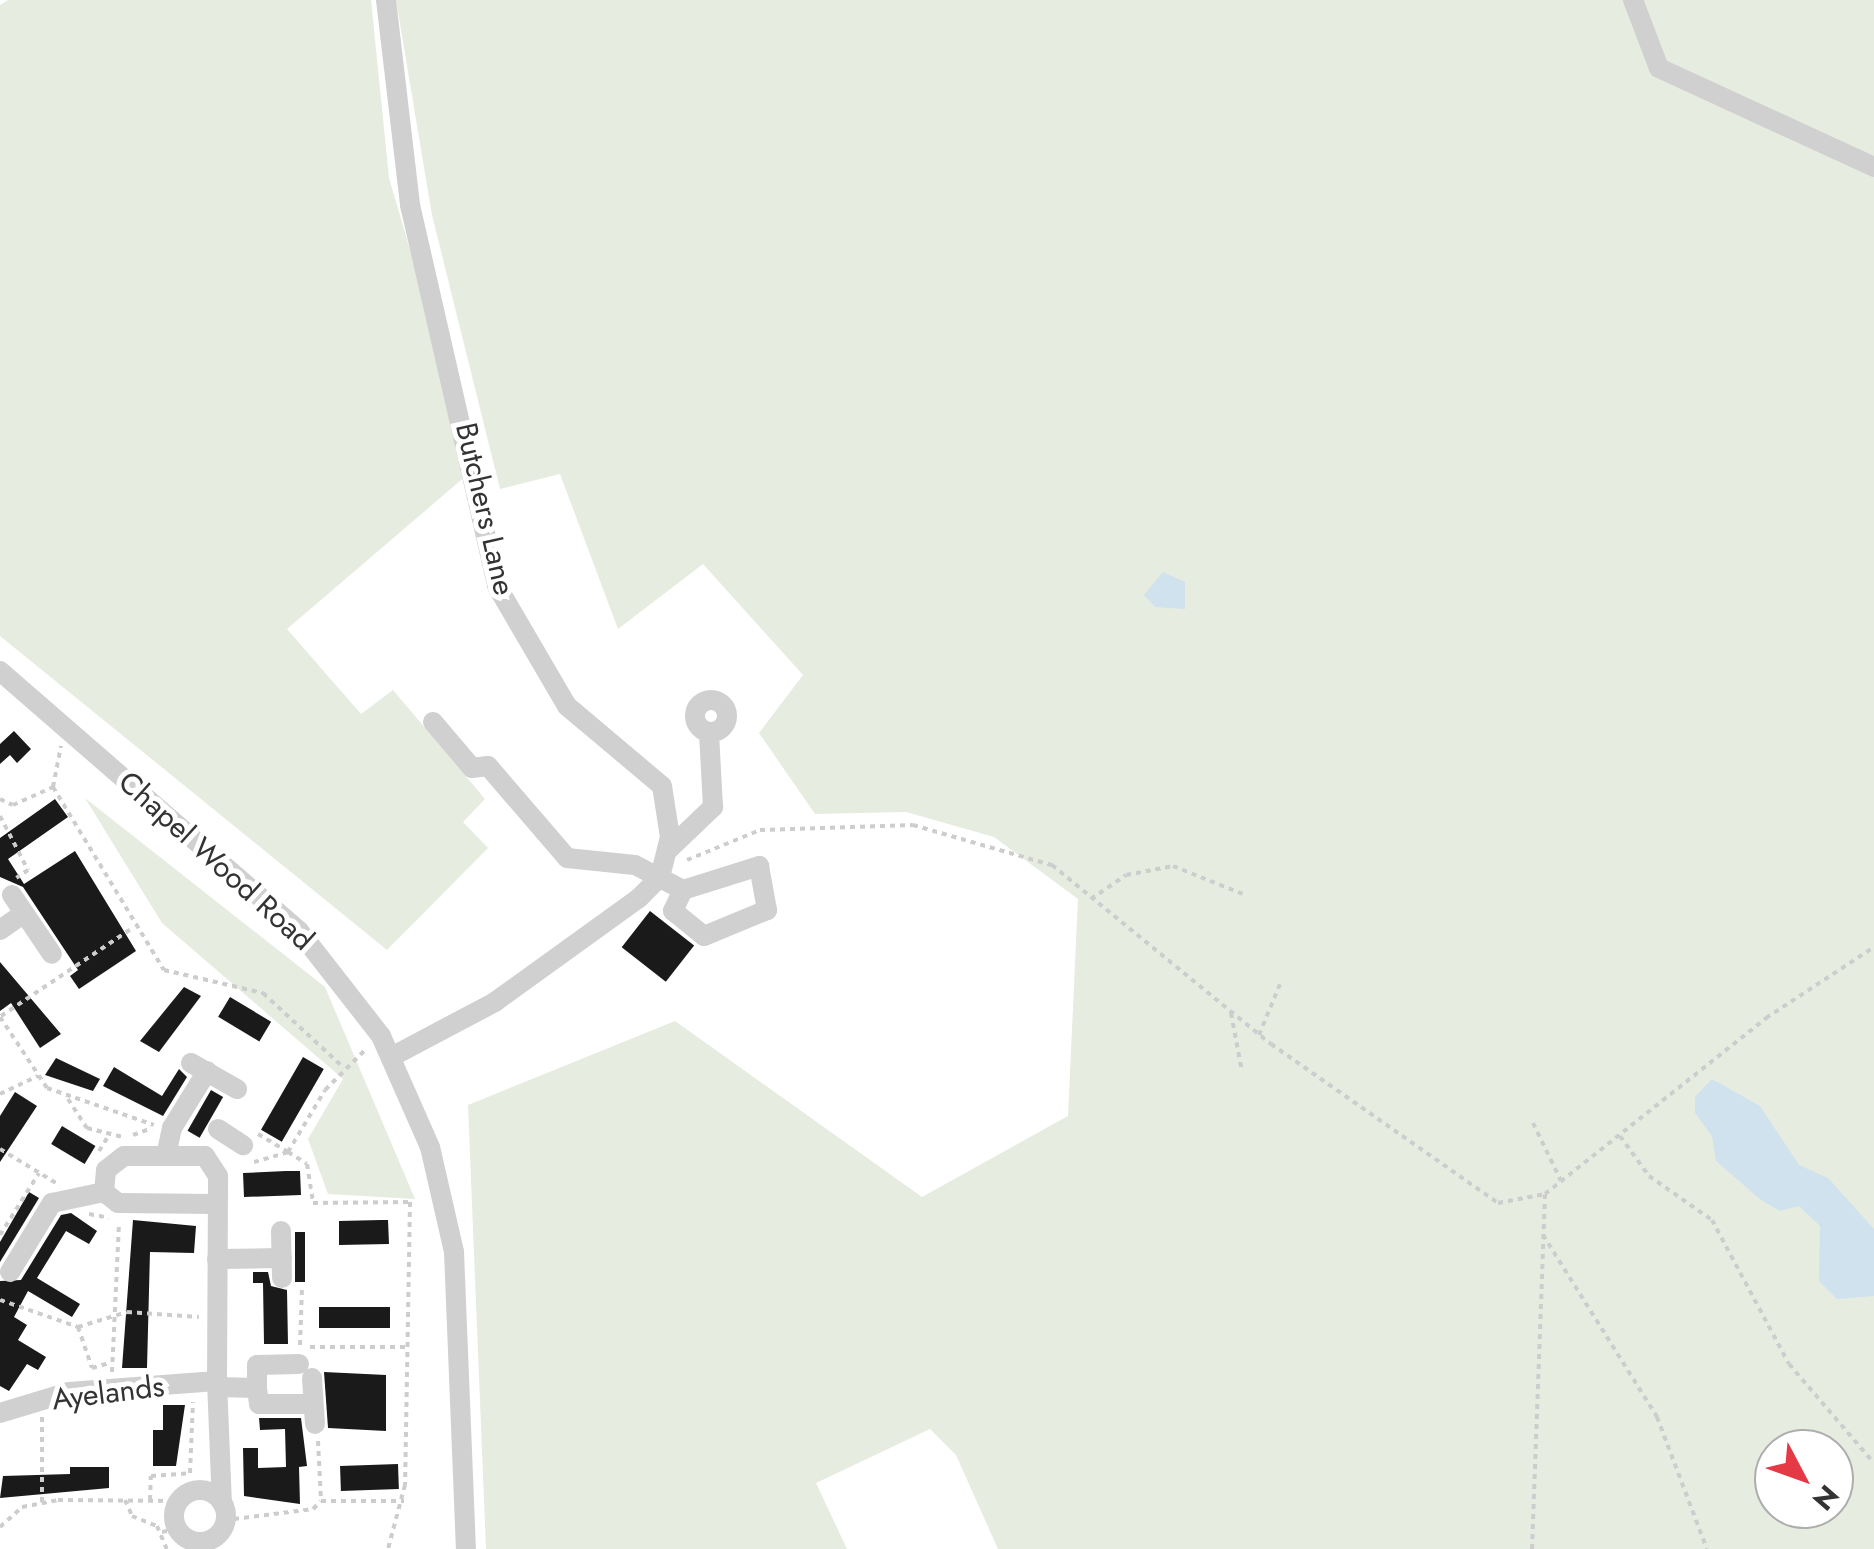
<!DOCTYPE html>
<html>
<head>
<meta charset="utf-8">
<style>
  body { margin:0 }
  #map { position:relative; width:1874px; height:1549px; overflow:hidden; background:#fff; font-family:Jost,sans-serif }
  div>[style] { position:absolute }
  .green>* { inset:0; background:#e6ecdf }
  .water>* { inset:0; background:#cfe2ee }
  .building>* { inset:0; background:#1a1a1a; transform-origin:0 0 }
  .path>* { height:4px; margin-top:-2px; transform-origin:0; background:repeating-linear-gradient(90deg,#cdcdcd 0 5px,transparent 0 10px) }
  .minor>* { height:20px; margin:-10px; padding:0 10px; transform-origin:10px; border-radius:10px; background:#d0d0d0 }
  .minor>.ring { margin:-10px; padding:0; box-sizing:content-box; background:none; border:20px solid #d0d0d0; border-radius:50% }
  span { translate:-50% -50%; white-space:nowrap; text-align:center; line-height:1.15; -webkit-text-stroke:10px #fff; paint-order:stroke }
  .street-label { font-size:30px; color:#333 }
  .north { position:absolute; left:1754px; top:1429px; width:100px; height:100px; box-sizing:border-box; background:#fff; border:2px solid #adadad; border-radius:50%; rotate:131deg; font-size:28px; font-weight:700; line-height:40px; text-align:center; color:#333 }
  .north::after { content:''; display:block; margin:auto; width:35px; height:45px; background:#e63946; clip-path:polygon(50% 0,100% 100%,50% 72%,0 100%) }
</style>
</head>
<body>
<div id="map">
  <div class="green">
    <div style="clip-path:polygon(8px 0,371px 0,389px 178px,474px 469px,287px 629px,361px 714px,393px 690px,485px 799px,463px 822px,488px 848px,387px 950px,0 636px,0 5px)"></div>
    <div style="clip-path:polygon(evenodd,396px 0,1874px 0,1874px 1549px,998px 1549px,956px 1455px,930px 1429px,816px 1483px,847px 1549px,486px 1549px,468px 1105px,675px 1021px,922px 1197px,1068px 1116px,1078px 899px,994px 837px,906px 812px,815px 814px,759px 733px,803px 675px,703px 564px,618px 629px,560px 474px,500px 489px,432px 215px,396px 0,1774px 1449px,1834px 1449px,1834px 1509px,1774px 1509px,1774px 1449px)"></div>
    <div style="clip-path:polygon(85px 798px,325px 987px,415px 1199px,328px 1194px,308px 1139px,343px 1079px,162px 923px)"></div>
  </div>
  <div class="water">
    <div style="clip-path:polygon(1163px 572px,1185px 582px,1185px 609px,1155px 607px,1144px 595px)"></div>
    <div style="clip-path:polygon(1712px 1079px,1760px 1106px,1799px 1165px,1828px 1178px,1874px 1229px,1874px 1296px,1837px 1299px,1819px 1281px,1820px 1226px,1799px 1206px,1780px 1211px,1761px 1200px,1716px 1161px,1712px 1136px,1695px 1113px,1695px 1097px)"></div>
  </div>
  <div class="building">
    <div style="clip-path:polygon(14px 731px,31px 749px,17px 763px,10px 755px,0 764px,0 744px)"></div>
    <div style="clip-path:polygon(55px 799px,68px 817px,8px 859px,24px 884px,75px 851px,136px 951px,79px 989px,70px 976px,78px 970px,23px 887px,0 877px,0 838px)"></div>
    <div style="left:650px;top:911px;width:56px;height:46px;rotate:38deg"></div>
    <div style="clip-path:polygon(0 962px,61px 1034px,40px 1048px,11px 1003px,0 1011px)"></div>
    <div style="clip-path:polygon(184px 987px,201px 996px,159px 1052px,140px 1041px)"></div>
    <div style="left:230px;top:997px;width:48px;height:23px;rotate:31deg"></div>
    <div style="left:303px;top:1057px;width:24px;height:84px;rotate:30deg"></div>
    <div style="clip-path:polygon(56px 1058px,100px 1079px,93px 1091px,45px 1075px)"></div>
    <div style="clip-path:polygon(114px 1067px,162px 1096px,179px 1069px,187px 1077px,163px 1116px,103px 1086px)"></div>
    <div style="left:211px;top:1090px;width:14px;height:47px;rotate:30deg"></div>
    <div style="clip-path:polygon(15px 1092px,37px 1106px,0 1162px,0 1116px)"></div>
    <div style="left:62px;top:1126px;width:39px;height:21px;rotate:31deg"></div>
    <div style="clip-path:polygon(286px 1171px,300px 1171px,301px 1195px,244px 1197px,243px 1173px)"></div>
    <div style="clip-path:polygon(29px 1192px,39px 1198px,0 1262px,0 1242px)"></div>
    <div style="clip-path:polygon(71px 1213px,97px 1231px,89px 1244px,66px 1231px,37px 1278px,80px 1304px,72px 1317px,28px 1291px,14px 1317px,27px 1325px,18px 1340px,46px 1357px,38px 1370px,27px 1364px,9px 1391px,0 1386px,0 1281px,21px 1280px,61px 1215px)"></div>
    <div style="clip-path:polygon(133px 1220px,196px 1226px,194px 1253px,150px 1252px,147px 1368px,122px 1368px)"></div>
    <div style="clip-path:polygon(381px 1220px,388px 1220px,389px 1244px,339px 1245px,339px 1221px)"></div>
    <div style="left:295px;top:1232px;width:10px;height:50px"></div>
    <div style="clip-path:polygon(253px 1272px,268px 1272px,271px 1286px,287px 1290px,288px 1344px,264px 1344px,263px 1283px,253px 1283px)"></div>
    <div style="left:390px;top:1307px;width:21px;height:71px;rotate:90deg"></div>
    <div style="clip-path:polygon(324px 1372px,386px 1375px,386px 1431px,328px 1428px)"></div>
    <div style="clip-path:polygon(163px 1405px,185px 1405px,176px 1466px,153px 1466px,153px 1430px,163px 1430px)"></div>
    <div style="clip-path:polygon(259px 1418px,301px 1418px,307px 1466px,299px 1467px,300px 1504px,244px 1496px,243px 1448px,258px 1448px,258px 1468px,286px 1467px,285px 1429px,260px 1430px)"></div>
    <div style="left:398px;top:1464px;width:25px;height:58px;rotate:88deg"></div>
    <div style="clip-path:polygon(70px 1467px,109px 1467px,109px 1488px,0 1498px,3px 1476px,70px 1474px)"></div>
  </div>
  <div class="path">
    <div style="left:53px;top:787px;width:214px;rotate:58.8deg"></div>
    <div style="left:164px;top:970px;width:102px;rotate:13.1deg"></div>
    <div style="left:263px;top:993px;width:110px;rotate:42.8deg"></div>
    <div style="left:0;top:799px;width:14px;rotate:25deg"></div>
    <div style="left:13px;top:805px;width:44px;rotate:-24.2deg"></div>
    <div style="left:53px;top:787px;width:42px;rotate:-79deg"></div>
    <div style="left:0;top:816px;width:61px;rotate:62.6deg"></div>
    <div style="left:28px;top:870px;width:14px;rotate:146deg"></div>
    <div style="left:687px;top:860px;width:79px;rotate:-22.3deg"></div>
    <div style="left:760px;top:830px;width:153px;rotate:-1.9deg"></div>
    <div style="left:913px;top:825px;width:145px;rotate:16.1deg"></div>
    <div style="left:1052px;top:865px;width:283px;rotate:39.3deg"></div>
    <div style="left:1271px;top:1044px;width:277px;rotate:35deg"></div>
    <div style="left:1498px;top:1203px;width:48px;rotate:-10.8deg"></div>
    <div style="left:1545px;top:1194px;width:283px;rotate:-38.5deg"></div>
    <div style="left:1766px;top:1018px;width:129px;rotate:-33.3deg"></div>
    <div style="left:1091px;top:899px;width:42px;rotate:-34.4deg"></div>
    <div style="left:1126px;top:875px;width:48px;rotate:-10.8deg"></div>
    <div style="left:1173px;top:866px;width:75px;rotate:21.8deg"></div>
    <div style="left:1231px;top:1013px;width:60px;rotate:79.4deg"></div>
    <div style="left:1px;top:1016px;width:160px;rotate:-33.8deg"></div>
    <div style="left:0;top:1017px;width:85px;rotate:56.5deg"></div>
    <div style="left:47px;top:1088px;width:113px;rotate:19.1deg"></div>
    <div style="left:1259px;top:1035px;width:55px;rotate:-67.6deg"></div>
    <div style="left:0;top:1094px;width:42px;rotate:-25.3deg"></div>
    <div style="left:68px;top:1099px;width:35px;rotate:57deg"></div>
    <div style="left:87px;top:1128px;width:38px;rotate:14deg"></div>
    <div style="left:1533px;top:1123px;width:64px;rotate:64.2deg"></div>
    <div style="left:258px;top:1134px;width:35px;rotate:31deg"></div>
    <div style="left:288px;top:1152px;width:72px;rotate:-59.2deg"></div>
    <div style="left:325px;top:1090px;width:58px;rotate:-45deg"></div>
    <div style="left:133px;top:1135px;width:20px;rotate:-20deg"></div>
    <div style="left:1620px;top:1136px;width:49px;rotate:54.1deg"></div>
    <div style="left:1649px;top:1176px;width:77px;rotate:34.9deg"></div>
    <div style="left:1712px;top:1220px;width:163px;rotate:61.9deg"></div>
    <div style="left:1789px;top:1364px;width:130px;rotate:49.4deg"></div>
    <div style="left:0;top:1149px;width:66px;rotate:31.3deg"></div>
    <div style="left:99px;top:1151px;width:19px;rotate:-58deg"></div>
    <div style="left:254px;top:1162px;width:35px;rotate:-16deg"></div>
    <div style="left:288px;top:1152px;width:22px;rotate:32deg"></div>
    <div style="left:307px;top:1164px;width:39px;rotate:81deg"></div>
    <div style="left:313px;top:1203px;width:97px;rotate:-0.6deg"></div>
    <div style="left:410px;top:1202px;width:283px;rotate:91deg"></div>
    <div style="left:405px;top:1485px;width:66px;rotate:104.9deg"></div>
    <div style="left:89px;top:1214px;width:20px;rotate:11deg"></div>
    <div style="left:0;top:1235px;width:73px;rotate:-57.8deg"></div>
    <div style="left:1543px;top:1235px;width:215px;rotate:57.9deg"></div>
    <div style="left:1657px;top:1417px;width:141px;rotate:69.3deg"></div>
    <div style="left:0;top:1300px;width:83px;rotate:19.1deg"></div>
    <div style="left:78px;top:1327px;width:51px;rotate:-17deg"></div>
    <div style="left:127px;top:1312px;width:72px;rotate:4deg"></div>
    <div style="left:78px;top:1327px;width:43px;rotate:71.1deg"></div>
    <div style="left:92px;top:1368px;width:18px;rotate:-16deg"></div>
    <div style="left:300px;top:1345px;width:56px;rotate:-88deg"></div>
    <div style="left:310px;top:1347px;width:100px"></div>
    <div style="left:112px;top:1372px;width:150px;rotate:-87.3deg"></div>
    <div style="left:318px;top:1441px;width:60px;rotate:87.1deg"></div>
    <div style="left:125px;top:1500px;width:17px;rotate:66deg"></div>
    <div style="left:132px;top:1516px;width:27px;rotate:22deg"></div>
    <div style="left:157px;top:1526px;width:25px;rotate:67deg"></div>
    <div style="left:150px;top:1500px;width:24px;rotate:-88deg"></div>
    <div style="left:151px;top:1476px;width:39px;rotate:-4deg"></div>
    <div style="left:190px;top:1473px;width:71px;rotate:-87.6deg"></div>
    <div style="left:42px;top:1502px;width:85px;rotate:-90deg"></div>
    <div style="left:234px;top:1519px;width:80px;rotate:-7.2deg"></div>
    <div style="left:313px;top:1509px;width:11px;rotate:-45deg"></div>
    <div style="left:321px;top:1501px;width:83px"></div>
    <div style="left:0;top:1527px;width:30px;rotate:-42deg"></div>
    <div style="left:22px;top:1507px;width:37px;rotate:-11deg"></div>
    <div style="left:58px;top:1500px;width:122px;rotate:0.5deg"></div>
    <div style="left:162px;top:1532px;width:15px;rotate:-11deg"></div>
    <div style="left:1532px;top:1549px;width:355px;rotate:-87.9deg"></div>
  </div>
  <div class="minor">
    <div style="left:386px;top:0;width:206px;rotate:83.3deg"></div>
    <div style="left:410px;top:205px;width:393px;rotate:77.1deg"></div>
    <div style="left:498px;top:588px;width:137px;rotate:59.7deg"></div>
    <div style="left:567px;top:706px;width:124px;rotate:40.1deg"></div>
    <div style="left:662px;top:786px;width:52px;rotate:81.1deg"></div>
    <div style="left:670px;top:837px;width:41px;rotate:104deg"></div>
    <div style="left:660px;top:877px;width:30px;rotate:135deg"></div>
    <div style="left:639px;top:898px;width:178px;rotate:144.2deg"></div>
    <div style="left:495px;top:1002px;width:118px;rotate:152.1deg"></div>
    <div style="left:1633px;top:0;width:73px;rotate:69.1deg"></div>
    <div style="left:1659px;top:68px;width:237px;rotate:24.7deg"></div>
    <div style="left:0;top:671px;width:396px;rotate:41deg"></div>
    <div style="left:299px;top:931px;width:133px;rotate:52deg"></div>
    <div style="left:381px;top:1036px;width:121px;rotate:66.2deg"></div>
    <div style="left:430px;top:1147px;width:108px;rotate:77.1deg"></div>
    <div style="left:454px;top:1252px;width:297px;rotate:87.7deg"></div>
    <div class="ring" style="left:695px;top:700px;width:12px;height:12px"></div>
    <div style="left:433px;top:722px;width:60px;rotate:49.7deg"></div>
    <div style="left:472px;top:768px;width:16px;rotate:-7deg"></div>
    <div style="left:488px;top:766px;width:121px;rotate:49.3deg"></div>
    <div style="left:567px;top:858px;width:68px;rotate:5.9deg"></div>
    <div style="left:635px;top:865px;width:54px;rotate:27.5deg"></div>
    <div style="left:683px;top:890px;width:80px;rotate:-17.5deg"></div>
    <div style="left:759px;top:866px;width:45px;rotate:79.7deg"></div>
    <div style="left:767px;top:910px;width:68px;rotate:157.6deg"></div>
    <div style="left:704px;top:936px;width:40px;rotate:-141deg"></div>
    <div style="left:673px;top:911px;width:23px;rotate:-65deg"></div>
    <div style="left:667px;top:851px;width:64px;rotate:-43.7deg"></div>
    <div style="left:713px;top:807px;width:75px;rotate:-93.1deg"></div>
    <div style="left:12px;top:895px;width:71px;rotate:55.9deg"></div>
    <div style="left:0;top:930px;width:29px;rotate:-35deg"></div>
    <div style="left:191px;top:1063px;width:53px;rotate:29.5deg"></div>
    <div style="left:218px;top:1129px;width:30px;rotate:33deg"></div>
    <div style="left:166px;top:1156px;width:29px;rotate:-78deg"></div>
    <div style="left:172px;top:1128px;width:67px;rotate:-58.4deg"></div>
    <div style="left:281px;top:1231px;width:47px;rotate:88.8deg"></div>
    <div style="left:217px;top:1259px;width:65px;rotate:-0.9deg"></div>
    <div style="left:10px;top:1272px;width:81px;rotate:-58.7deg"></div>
    <div style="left:52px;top:1203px;width:53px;rotate:-11.9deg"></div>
    <div style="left:312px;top:1378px;width:46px;rotate:86.3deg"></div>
    <div style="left:217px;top:1381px;width:122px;rotate:87.7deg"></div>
    <div style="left:217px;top:1387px;width:40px;rotate:1.4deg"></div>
    <div style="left:257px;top:1388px;width:16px;rotate:83deg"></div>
    <div style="left:259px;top:1404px;width:54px"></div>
    <div style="left:257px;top:1388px;width:23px;rotate:-90deg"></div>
    <div style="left:257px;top:1365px;width:42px;rotate:-1.4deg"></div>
    <div style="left:0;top:1413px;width:72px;rotate:-16.9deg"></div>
    <div style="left:69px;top:1392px;width:148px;rotate:-4.3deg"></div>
    <div style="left:217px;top:1381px;width:205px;rotate:-89.7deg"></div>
    <div style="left:218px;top:1176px;width:24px;rotate:-123deg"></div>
    <div style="left:205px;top:1156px;width:81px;rotate:180deg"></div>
    <div style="left:124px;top:1156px;width:23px;rotate:142deg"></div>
    <div style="left:106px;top:1170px;width:22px;rotate:95deg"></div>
    <div style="left:104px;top:1192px;width:18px;rotate:38deg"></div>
    <div style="left:118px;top:1203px;width:97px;rotate:0.6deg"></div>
    <div class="ring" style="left:174px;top:1490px;width:32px;height:32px"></div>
  </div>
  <div class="street-label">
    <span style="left:485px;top:509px;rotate:77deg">Butchers Lane</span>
    <span style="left:216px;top:861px;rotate:42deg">Chapel Wood Road</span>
    <span style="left:108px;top:1393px;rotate:-7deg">Ayelands</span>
  </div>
  <div class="north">N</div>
</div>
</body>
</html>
